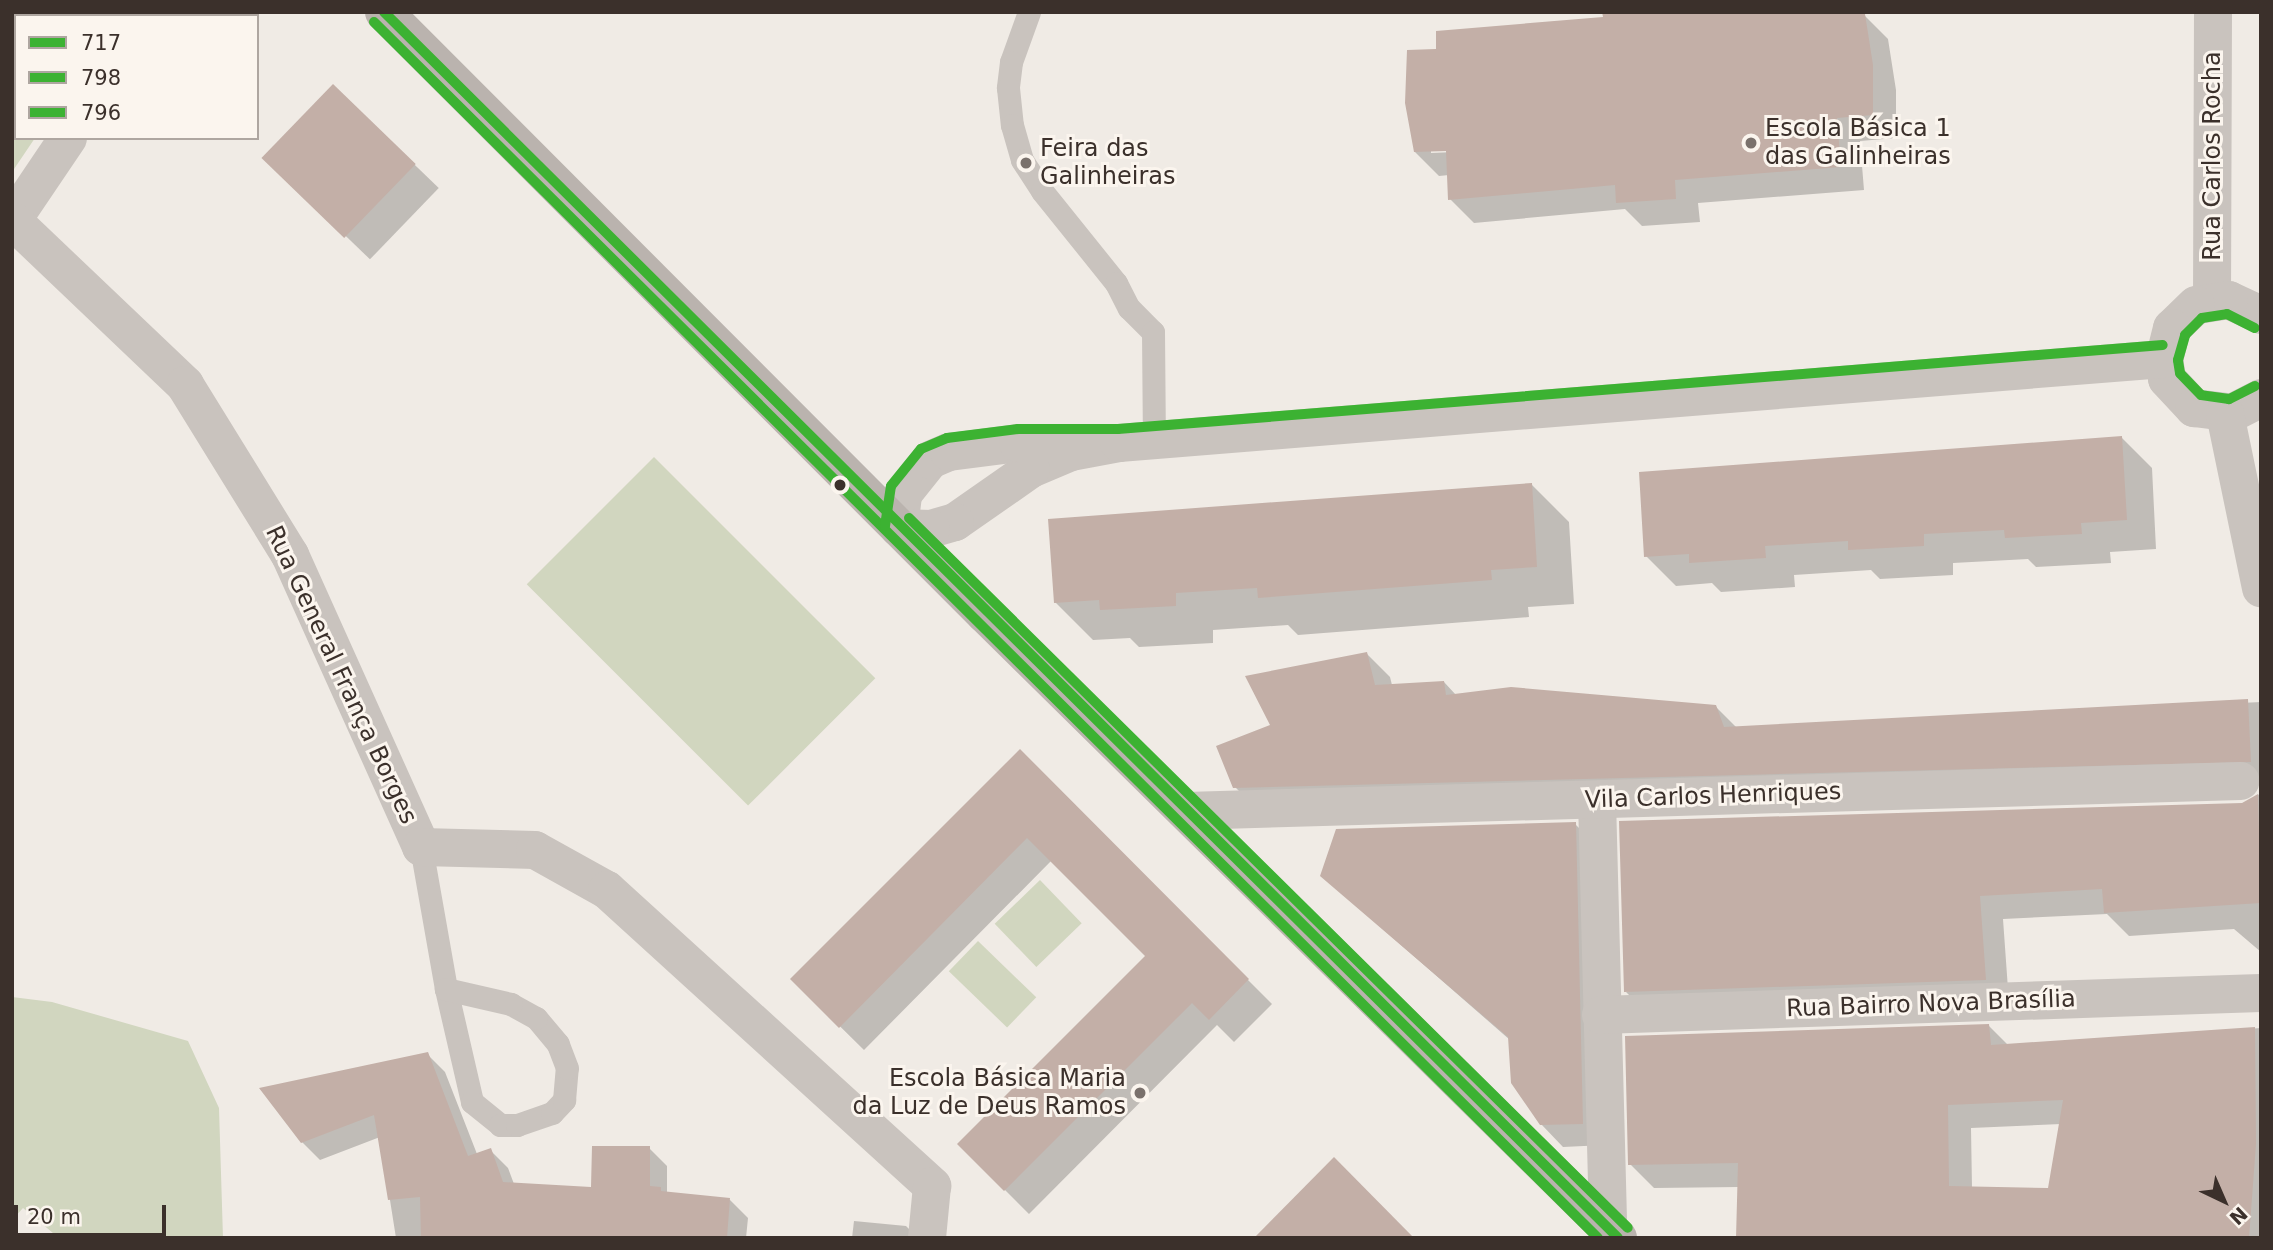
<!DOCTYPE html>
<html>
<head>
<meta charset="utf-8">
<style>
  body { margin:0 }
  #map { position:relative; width:2273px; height:1250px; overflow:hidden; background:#f0ebe5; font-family:"DejaVu Sans",sans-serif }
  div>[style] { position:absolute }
  .green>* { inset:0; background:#d1d6bf; transform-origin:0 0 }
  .shadow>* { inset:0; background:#0003; transform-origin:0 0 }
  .building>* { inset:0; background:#c3afa7; transform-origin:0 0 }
  .lane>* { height:23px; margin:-11.5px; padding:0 11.5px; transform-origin:11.5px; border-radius:11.5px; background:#c9c3be }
  .street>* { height:38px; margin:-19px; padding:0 19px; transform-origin:19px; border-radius:19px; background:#c9c3be }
  .secondary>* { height:38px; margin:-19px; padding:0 19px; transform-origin:19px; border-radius:19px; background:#bab3ae }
  .bus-1>* { height:10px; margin:-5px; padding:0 5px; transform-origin:5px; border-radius:5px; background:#3cb232 }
  .bus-2>* { height:10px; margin:-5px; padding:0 5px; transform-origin:5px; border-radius:5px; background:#3cb232 }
  .bus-3>* { height:10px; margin:-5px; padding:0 5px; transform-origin:5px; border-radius:5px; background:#3cb232 }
  .dots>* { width:19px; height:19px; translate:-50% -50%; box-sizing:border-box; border:4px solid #fbf5ee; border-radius:50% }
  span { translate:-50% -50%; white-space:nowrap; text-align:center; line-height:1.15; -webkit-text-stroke:6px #fbf5ee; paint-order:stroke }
  .poi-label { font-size:24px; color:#3b302b }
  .left { translate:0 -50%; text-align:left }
  .right { translate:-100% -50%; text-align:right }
  .street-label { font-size:24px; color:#3b302b }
  .frame { position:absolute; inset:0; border:14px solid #3b302b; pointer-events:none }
  .legend { position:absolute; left:14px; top:14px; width:245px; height:126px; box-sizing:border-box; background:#fbf5ee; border:2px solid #aea6a0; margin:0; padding:9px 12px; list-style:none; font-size:21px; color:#3b302b }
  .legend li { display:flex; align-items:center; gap:14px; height:35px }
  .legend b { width:35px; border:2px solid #aea6a0 }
  .north { position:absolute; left:2189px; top:1166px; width:70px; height:70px; -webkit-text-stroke:5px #fbf5ee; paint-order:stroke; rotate:136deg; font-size:19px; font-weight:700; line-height:28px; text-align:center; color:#3b302b }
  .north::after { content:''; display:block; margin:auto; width:24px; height:32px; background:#3b302b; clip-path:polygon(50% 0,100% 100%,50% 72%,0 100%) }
  .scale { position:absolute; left:14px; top:1205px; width:152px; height:32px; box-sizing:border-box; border:4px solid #3b302b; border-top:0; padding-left:9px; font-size:21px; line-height:24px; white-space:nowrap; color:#3b302b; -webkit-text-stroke:5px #fbf5ee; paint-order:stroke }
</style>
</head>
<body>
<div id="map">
  <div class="green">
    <div style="clip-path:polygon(12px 12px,81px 16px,16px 16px,16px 138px,35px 138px,12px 172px)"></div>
    <div style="left:654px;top:457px;width:313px;height:180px;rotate:45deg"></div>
    <div style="left:1040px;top:880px;width:60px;height:63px;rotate:46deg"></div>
    <div style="left:978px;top:941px;width:81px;height:42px;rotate:44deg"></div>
    <div style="clip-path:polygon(12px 997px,52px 1002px,188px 1041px,219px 1108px,223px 1238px,59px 1238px,23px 1208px,12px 1220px)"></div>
  </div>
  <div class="shadow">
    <div style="clip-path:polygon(evenodd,1604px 12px,1864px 15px,1888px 39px,1896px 90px,1896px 138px,1860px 141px,1864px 190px,1698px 203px,1700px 222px,1642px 226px,1625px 209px,1474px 223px,1450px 199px,1449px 175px,1439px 176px,1415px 152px,1438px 51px,1605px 18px,1604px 12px,1454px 148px,1455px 152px,1431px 153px,1431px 150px,1454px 148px)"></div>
    <div style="left:333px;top:86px;width:147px;height:99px;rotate:44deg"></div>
    <div style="clip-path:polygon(2122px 438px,2152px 468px,2156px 549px,2110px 552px,2111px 563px,2036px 567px,2028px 559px,1953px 563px,1953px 575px,1880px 579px,1871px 570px,1794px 575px,1795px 587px,1721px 592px,1712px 583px,1676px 586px,1646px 556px)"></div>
    <div style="clip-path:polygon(1531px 484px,1569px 522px,1574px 604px,1528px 607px,1529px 617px,1298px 635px,1288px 625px,1213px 630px,1213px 643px,1139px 647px,1130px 638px,1093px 640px,1055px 602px)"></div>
    <div style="clip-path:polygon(1366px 653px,1390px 677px,1392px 685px,1444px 682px,1456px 695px,1715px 706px,1737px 728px,2261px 702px,2261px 782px,1259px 811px,1235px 787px,1272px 726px)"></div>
    <div style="clip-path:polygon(1020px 752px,1272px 1004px,1234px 1042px,1217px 1025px,1029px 1214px,959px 1144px,1147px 956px,1052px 860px,864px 1050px,792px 979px)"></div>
    <div style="clip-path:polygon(2261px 793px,2261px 952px,2234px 929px,2129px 936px,2107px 914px,2003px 919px,2009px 1003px,1649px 1015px,1626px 992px,2242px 805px)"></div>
    <div style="clip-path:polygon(1575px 824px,1597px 846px,1605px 1145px,1563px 1147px,1541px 1124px,1510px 1040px,1322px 876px)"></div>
    <div style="clip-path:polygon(evenodd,1989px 1026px,2008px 1045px,2261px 1028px,2261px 1238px,1737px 1238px,1739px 1187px,1654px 1188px,1630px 1164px,1989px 1026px,2061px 1124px,2050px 1190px,1972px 1188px,1971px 1128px,2061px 1124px)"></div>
    <div style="clip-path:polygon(427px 1054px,445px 1072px,477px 1154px,490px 1150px,508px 1168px,514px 1184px,593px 1189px,649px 1148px,667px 1166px,667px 1194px,730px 1200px,748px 1218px,746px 1238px,396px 1238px,380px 1137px,320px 1160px,302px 1142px)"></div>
    <div style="clip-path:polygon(854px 1221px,906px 1226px,918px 1238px,852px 1238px)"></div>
  </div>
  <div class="building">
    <div style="clip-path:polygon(1602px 12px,1865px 14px,1873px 65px,1873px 115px,1837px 118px,1841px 167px,1675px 180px,1676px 199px,1616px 203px,1615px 185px,1448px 200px,1446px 151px,1414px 152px,1405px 103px,1407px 50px,1436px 49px,1436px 31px,1603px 17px)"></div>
    <div style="left:333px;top:84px;width:115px;height:103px;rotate:44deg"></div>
    <div style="clip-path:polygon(2122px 436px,2127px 520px,2081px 523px,2082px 534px,2005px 538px,2004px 530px,1924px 534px,1924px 546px,1848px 550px,1848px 541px,1765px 546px,1766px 558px,1689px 563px,1689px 554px,1644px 557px,1639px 472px)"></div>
    <div style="clip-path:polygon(1532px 483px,1537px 567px,1491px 570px,1492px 580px,1258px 598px,1257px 588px,1176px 593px,1176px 606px,1100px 610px,1099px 600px,1054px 603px,1048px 519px)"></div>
    <div style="clip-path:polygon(1367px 652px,1375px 685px,1444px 681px,1446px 695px,1511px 687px,1716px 705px,1724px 727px,2248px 699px,2251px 762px,1233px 788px,1216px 746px,1270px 725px,1245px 676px)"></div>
    <div style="clip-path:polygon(1020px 749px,1249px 979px,1209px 1020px,1192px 1003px,1004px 1191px,957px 1144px,1145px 956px,1027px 838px,839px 1028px,790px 979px)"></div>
    <div style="clip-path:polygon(2258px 794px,2261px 903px,2104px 913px,2102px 889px,1980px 896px,1986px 980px,1624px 992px,1619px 821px,2242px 803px)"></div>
    <div style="clip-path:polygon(1576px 822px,1583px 1124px,1540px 1125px,1511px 1083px,1508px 1037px,1320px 876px,1336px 829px)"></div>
    <div style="clip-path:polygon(evenodd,1989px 1024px,1991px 1045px,2255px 1027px,2256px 1144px,2249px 1238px,1736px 1238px,1738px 1163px,1628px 1165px,1625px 1036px,1989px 1024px,2063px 1100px,2048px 1188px,1949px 1186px,1948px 1105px,2063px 1100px)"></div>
    <div style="clip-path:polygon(428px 1052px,468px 1156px,491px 1148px,503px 1182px,591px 1187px,592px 1146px,650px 1146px,650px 1186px,661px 1187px,661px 1191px,730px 1198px,727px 1238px,421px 1238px,420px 1197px,388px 1200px,374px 1115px,301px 1143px,259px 1088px)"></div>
    <div style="clip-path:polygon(1334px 1157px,1414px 1238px,1254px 1238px)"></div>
  </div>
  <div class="lane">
    <div style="left:1029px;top:12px;width:53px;rotate:109.8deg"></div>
    <div style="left:1011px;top:62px;width:26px;rotate:97deg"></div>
    <div style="left:1008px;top:88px;width:37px;rotate:84deg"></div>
    <div style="left:1012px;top:125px;width:36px;rotate:74deg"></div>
    <div style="left:1022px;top:160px;width:37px;rotate:57deg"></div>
    <div style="left:1042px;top:191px;width:118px;rotate:51.2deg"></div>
    <div style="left:1116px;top:283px;width:28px;rotate:63deg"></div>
    <div style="left:1129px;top:308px;width:34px;rotate:45deg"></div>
    <div style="left:1153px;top:332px;width:108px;rotate:89.5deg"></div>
    <div style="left:421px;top:847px;width:144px;rotate:80deg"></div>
    <div style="left:446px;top:989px;width:116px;rotate:77deg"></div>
    <div style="left:472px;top:1102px;width:36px;rotate:39deg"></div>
    <div style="left:500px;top:1125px;width:17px"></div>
    <div style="left:517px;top:1125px;width:37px;rotate:-19deg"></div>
    <div style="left:552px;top:1113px;width:18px;rotate:-47deg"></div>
    <div style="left:564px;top:1100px;width:32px;rotate:-85deg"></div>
    <div style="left:567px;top:1068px;width:26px;rotate:-111deg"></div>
    <div style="left:558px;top:1044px;width:34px;rotate:-130deg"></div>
    <div style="left:536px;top:1018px;width:29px;rotate:-151deg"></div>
    <div style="left:511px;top:1004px;width:67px;rotate:-167deg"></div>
  </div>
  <div class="street">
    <div style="left:151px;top:16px;width:4px;rotate:-63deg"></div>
    <div style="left:12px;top:221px;width:100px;rotate:-56deg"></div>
    <div style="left:13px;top:221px;width:238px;rotate:43.6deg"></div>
    <div style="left:185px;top:385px;width:200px;rotate:58.3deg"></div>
    <div style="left:290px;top:555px;width:320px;rotate:65.8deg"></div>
    <div style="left:421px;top:847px;width:114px;rotate:1.5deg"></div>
    <div style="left:535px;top:850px;width:82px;rotate:29.1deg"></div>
    <div style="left:607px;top:890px;width:440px;rotate:42.3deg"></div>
    <div style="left:932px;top:1186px;width:52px;rotate:95.5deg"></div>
    <div style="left:2212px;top:300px;width:288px;rotate:-89.8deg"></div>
    <div style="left:2261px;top:315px;width:35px;rotate:-155deg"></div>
    <div style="left:2229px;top:300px;width:33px;rotate:171deg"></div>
    <div style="left:2196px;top:305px;width:33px;rotate:136deg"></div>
    <div style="left:2172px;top:328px;width:32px;rotate:104deg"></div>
    <div style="left:2164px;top:359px;width:20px;rotate:81deg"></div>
    <div style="left:2167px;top:379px;width:40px;rotate:47deg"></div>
    <div style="left:2194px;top:408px;width:38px;rotate:7deg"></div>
    <div style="left:2232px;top:413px;width:33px;rotate:-27deg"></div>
    <div style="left:2225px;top:414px;width:178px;rotate:78.3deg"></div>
    <div style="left:1119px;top:443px;width:49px;rotate:169.4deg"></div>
    <div style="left:1071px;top:452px;width:43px;rotate:157deg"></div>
    <div style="left:1031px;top:469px;width:93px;rotate:145.1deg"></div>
    <div style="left:955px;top:522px;width:25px;rotate:164deg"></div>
    <div style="left:931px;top:529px;width:32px;rotate:-178deg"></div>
    <div style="left:899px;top:528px;width:34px;rotate:-83deg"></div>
    <div style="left:903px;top:494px;width:43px;rotate:-51.5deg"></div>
    <div style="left:930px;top:460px;width:21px;rotate:-23deg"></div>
    <div style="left:949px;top:452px;width:70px;rotate:-7.4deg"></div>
    <div style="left:1018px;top:443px;width:101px"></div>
    <div style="left:1119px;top:443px;width:1048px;rotate:-4.6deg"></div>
    <div style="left:1597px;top:800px;width:428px;rotate:88.5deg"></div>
    <div style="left:1186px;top:811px;width:1055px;rotate:-1.63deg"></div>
    <div style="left:1601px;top:1015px;width:660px;rotate:-1.91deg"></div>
  </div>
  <div class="secondary">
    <div style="left:384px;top:12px;width:851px;rotate:45.05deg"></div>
    <div style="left:985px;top:614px;width:889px;rotate:44.59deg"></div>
  </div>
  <div class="bus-1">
    <div style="left:384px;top:12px;width:1739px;rotate:44.81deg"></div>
  </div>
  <div class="bus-2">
    <div style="left:374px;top:22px;width:1725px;rotate:44.81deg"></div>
  </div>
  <div class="bus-3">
    <div style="left:2255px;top:386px;width:29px;rotate:153deg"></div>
    <div style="left:2229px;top:399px;width:28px;rotate:-172deg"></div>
    <div style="left:2201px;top:395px;width:30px;rotate:-134deg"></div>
    <div style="left:2180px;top:373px;width:13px;rotate:-99deg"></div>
    <div style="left:2178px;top:360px;width:26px;rotate:-74deg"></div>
    <div style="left:2185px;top:335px;width:24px;rotate:-45deg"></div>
    <div style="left:2202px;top:318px;width:25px;rotate:-9deg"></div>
    <div style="left:2227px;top:314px;width:31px;rotate:27deg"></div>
    <div style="left:909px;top:518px;width:1010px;rotate:44.64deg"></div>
    <div style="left:885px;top:526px;width:40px;rotate:-81.5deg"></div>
    <div style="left:891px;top:486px;width:48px;rotate:-51deg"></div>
    <div style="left:921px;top:449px;width:28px;rotate:-23deg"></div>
    <div style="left:947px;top:438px;width:72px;rotate:-7.2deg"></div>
    <div style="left:1018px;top:429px;width:100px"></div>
    <div style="left:1118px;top:429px;width:1048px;rotate:-4.6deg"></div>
  </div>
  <div class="dots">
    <div style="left:1751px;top:143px;background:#7a716c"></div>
    <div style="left:1026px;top:163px;background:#7a716c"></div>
    <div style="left:840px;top:485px;background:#3b302b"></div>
    <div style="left:1140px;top:1093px;background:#7a716c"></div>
  </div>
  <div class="poi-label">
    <span class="left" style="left:1765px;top:143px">Escola Básica 1<br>das Galinheiras</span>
    <span class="left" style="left:1040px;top:163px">Feira das<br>Galinheiras</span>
    <span class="right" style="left:1126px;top:1093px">Escola Básica Maria<br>da Luz de Deus Ramos</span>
  </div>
  <div class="street-label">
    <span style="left:2213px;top:156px;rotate:-90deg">Rua Carlos Rocha</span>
    <span style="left:341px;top:675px;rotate:65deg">Rua General França Borges</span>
    <span style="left:1713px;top:796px;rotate:-2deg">Vila Carlos Henriques</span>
    <span style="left:1931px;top:1004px;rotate:-2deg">Rua Bairro Nova Brasília</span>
  </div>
  <div class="frame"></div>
  <ul class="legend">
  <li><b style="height:9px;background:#3cb232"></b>717</li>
  <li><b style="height:9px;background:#3cb232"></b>798</li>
  <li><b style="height:9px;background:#3cb232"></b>796</li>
  </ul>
  <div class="north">N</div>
  <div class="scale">20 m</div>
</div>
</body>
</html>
